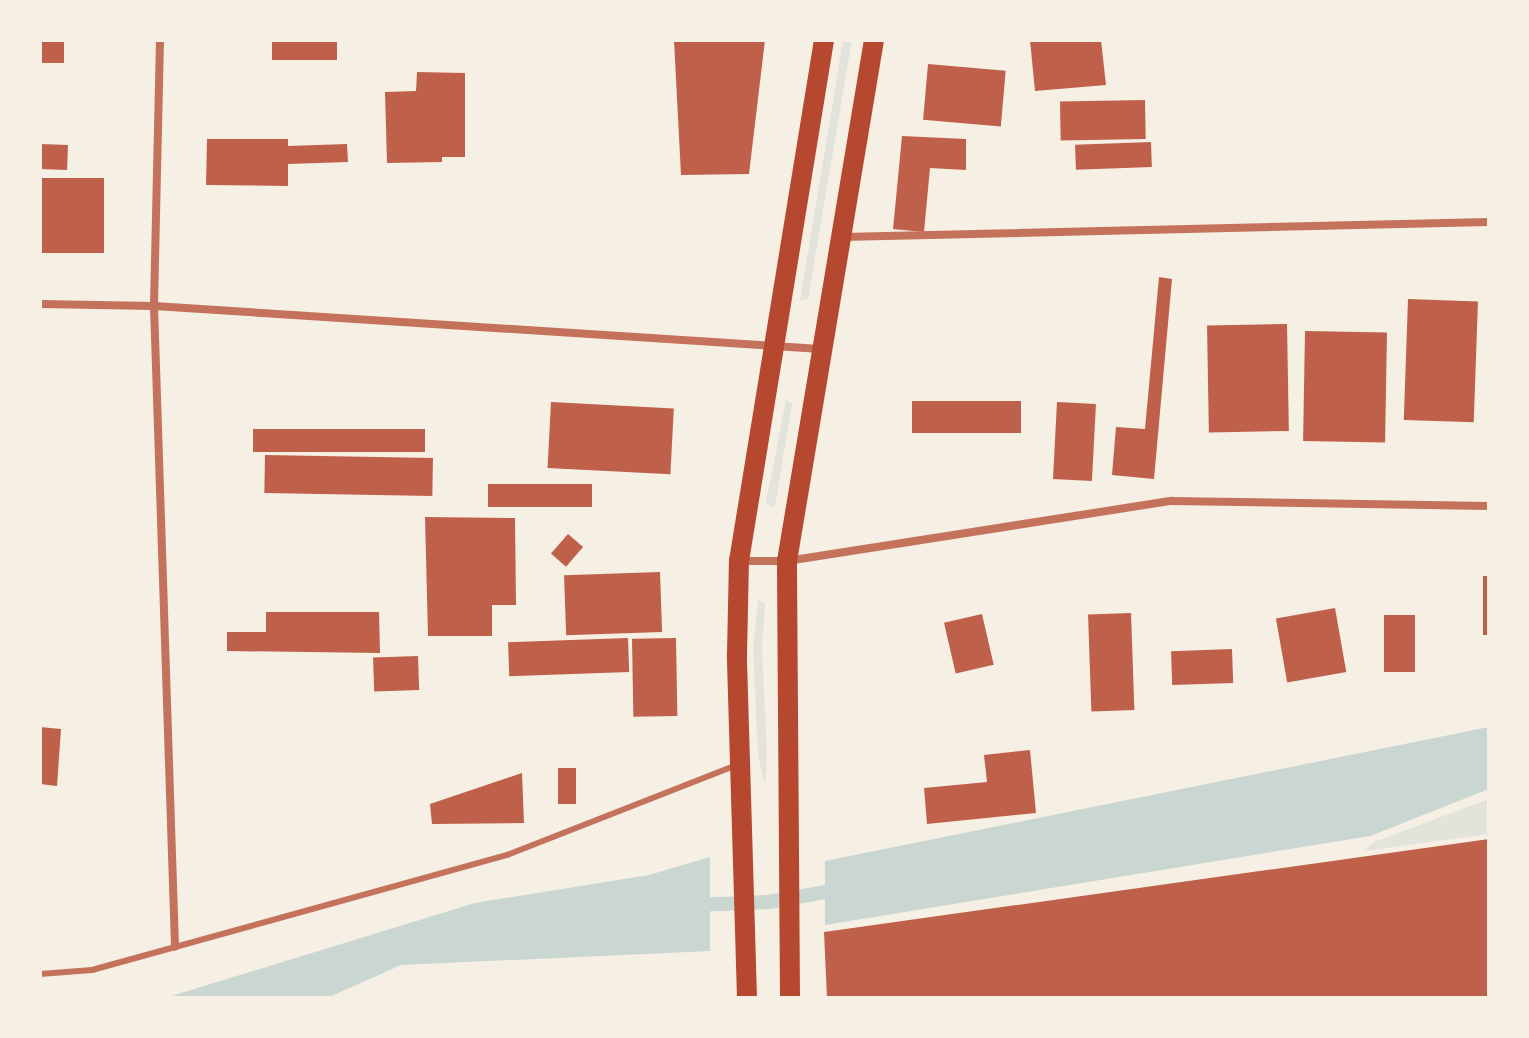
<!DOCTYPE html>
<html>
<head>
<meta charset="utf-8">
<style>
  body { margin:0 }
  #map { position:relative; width:1529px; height:1038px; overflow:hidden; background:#f6efe4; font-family:Mulish,sans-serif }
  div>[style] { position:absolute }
  .green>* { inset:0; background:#e2e4dc }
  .water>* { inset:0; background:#c9d6d2 }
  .pier>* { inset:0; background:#f6efe4 }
  .stream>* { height:14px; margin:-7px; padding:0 7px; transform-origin:7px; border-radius:7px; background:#c9d6d2 }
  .building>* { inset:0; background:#bf614a; transform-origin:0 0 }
  .service>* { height:6px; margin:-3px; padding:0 3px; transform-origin:3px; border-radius:3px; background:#c5725c }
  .minor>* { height:8px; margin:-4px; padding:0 4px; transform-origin:4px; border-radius:4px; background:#c5725c }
  .primary>* { height:20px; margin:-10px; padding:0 10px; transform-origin:10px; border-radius:10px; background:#b5482f }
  span { translate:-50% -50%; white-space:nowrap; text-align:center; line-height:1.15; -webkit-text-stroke:8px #f6efe4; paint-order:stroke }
  .frame { position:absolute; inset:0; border:42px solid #f6efe4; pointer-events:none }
</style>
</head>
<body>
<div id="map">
  <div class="green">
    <div style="clip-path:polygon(843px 40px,852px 40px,808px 299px,800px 301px)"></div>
    <div style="clip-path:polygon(786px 399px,792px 404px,775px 505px,772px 508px,766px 503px)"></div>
    <div style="clip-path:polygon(758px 600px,765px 603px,762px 648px,767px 755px,765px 786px,758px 755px,753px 648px)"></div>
    <div style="clip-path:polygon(1489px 799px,1489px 834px,1364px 851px,1374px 842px)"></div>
  </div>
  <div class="water">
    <div style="clip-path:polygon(1489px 727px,1489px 789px,1370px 836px,825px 925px,825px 861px)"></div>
    <div style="clip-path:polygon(710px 857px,710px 951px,401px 965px,327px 998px,165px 998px,475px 903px,649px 875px)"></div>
  </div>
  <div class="pier">
    <div style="clip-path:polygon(710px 853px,714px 857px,714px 951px,711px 954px)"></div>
  </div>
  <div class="stream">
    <div style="left:693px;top:905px;width:75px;rotate:-2.3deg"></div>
    <div style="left:768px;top:902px;width:76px;rotate:-9.8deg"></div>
  </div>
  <div class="building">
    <div style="left:40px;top:40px;width:24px;height:23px"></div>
    <div style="left:272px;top:40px;width:65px;height:20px"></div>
    <div style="clip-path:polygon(674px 40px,765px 40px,749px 174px,681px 175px)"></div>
    <div style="clip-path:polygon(1030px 40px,1101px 40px,1106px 85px,1035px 91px)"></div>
    <div style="left:928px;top:64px;width:78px;height:56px;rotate:5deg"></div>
    <div style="clip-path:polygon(417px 72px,465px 73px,465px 157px,442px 157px,442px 162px,387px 163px,385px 92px,416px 91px)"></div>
    <div style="left:1145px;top:100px;width:39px;height:85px;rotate:89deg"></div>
    <div style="clip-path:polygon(902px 136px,966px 139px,966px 170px,930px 168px,924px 232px,893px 229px)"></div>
    <div style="clip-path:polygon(207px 139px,288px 139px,288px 146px,347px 144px,348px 162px,288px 164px,288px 186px,206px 185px)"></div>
    <div style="left:1151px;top:142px;width:25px;height:76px;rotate:88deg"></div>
    <div style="left:40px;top:144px;width:28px;height:25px;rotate:2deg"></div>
    <div style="left:104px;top:178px;width:75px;height:64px;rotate:90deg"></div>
    <div style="clip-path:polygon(1159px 277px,1172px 279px,1154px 479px,1112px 475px,1116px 427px,1145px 429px)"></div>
    <div style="left:1408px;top:299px;width:70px;height:121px;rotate:2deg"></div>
    <div style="left:1287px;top:324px;width:107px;height:80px;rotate:89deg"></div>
    <div style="left:1305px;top:331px;width:82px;height:110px;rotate:1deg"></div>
    <div style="left:1021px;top:401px;width:32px;height:109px;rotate:90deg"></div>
    <div style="left:551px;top:402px;width:123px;height:66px;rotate:3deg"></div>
    <div style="left:1057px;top:402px;width:39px;height:77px;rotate:3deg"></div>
    <div style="left:253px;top:429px;width:172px;height:23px"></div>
    <div style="left:265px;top:455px;width:168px;height:38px;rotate:1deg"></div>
    <div style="left:488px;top:484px;width:104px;height:23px"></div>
    <div style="clip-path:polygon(425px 517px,515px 518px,516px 605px,492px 605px,492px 636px,428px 636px)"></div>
    <div style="left:568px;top:534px;width:20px;height:26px;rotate:41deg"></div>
    <div style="left:660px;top:572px;width:60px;height:96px;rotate:88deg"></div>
    <div style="left:1483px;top:576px;width:6px;height:59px"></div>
    <div style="left:1335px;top:608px;width:65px;height:60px;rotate:80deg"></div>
    <div style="clip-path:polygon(266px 612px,379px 612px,380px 653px,227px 651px,227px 632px,266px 632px)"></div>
    <div style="left:1131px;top:613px;width:97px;height:43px;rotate:88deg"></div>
    <div style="left:982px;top:614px;width:52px;height:39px;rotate:77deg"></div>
    <div style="left:1384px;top:615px;width:31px;height:57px"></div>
    <div style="left:628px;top:638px;width:34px;height:120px;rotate:88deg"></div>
    <div style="left:676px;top:638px;width:78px;height:44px;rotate:89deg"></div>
    <div style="left:1232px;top:649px;width:34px;height:61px;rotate:88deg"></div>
    <div style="left:418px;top:656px;width:34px;height:45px;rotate:88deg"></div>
    <div style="clip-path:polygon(40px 727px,61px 729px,57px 786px,40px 784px)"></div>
    <div style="clip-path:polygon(1030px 750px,1036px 813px,927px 824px,924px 788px,987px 782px,984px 755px)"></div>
    <div style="left:558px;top:768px;width:18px;height:36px"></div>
    <div style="clip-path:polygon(522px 773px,524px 823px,432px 824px,430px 804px)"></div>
    <div style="clip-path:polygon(1489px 839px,1489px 998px,827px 998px,824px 932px)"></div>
  </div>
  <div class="service">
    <div style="left:40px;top:974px;width:52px;rotate:-4.4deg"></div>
    <div style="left:92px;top:970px;width:431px;rotate:-15.5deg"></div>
    <div style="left:507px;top:855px;width:244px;rotate:-21.4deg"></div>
  </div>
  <div class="minor">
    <div style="left:160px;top:40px;width:266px;rotate:91.3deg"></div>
    <div style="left:154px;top:306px;width:641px;rotate:88.12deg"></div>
    <div style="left:842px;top:237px;width:647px;rotate:-1.33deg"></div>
    <div style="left:40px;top:304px;width:114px;rotate:1deg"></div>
    <div style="left:154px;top:306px;width:668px;rotate:3.69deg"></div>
    <div style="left:739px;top:561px;width:48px"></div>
    <div style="left:787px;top:561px;width:389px;rotate:-8.9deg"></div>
    <div style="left:1171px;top:501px;width:318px;rotate:0.9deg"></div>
  </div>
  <div class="primary">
    <div style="left:747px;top:998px;width:344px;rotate:-91.7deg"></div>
    <div style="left:737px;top:654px;width:93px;rotate:-88.8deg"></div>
    <div style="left:739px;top:561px;width:528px;rotate:-80.73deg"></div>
    <div style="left:790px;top:998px;width:437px;rotate:-90.4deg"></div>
    <div style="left:787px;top:561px;width:528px;rotate:-80.52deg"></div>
  </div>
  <div class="frame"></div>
</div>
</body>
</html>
